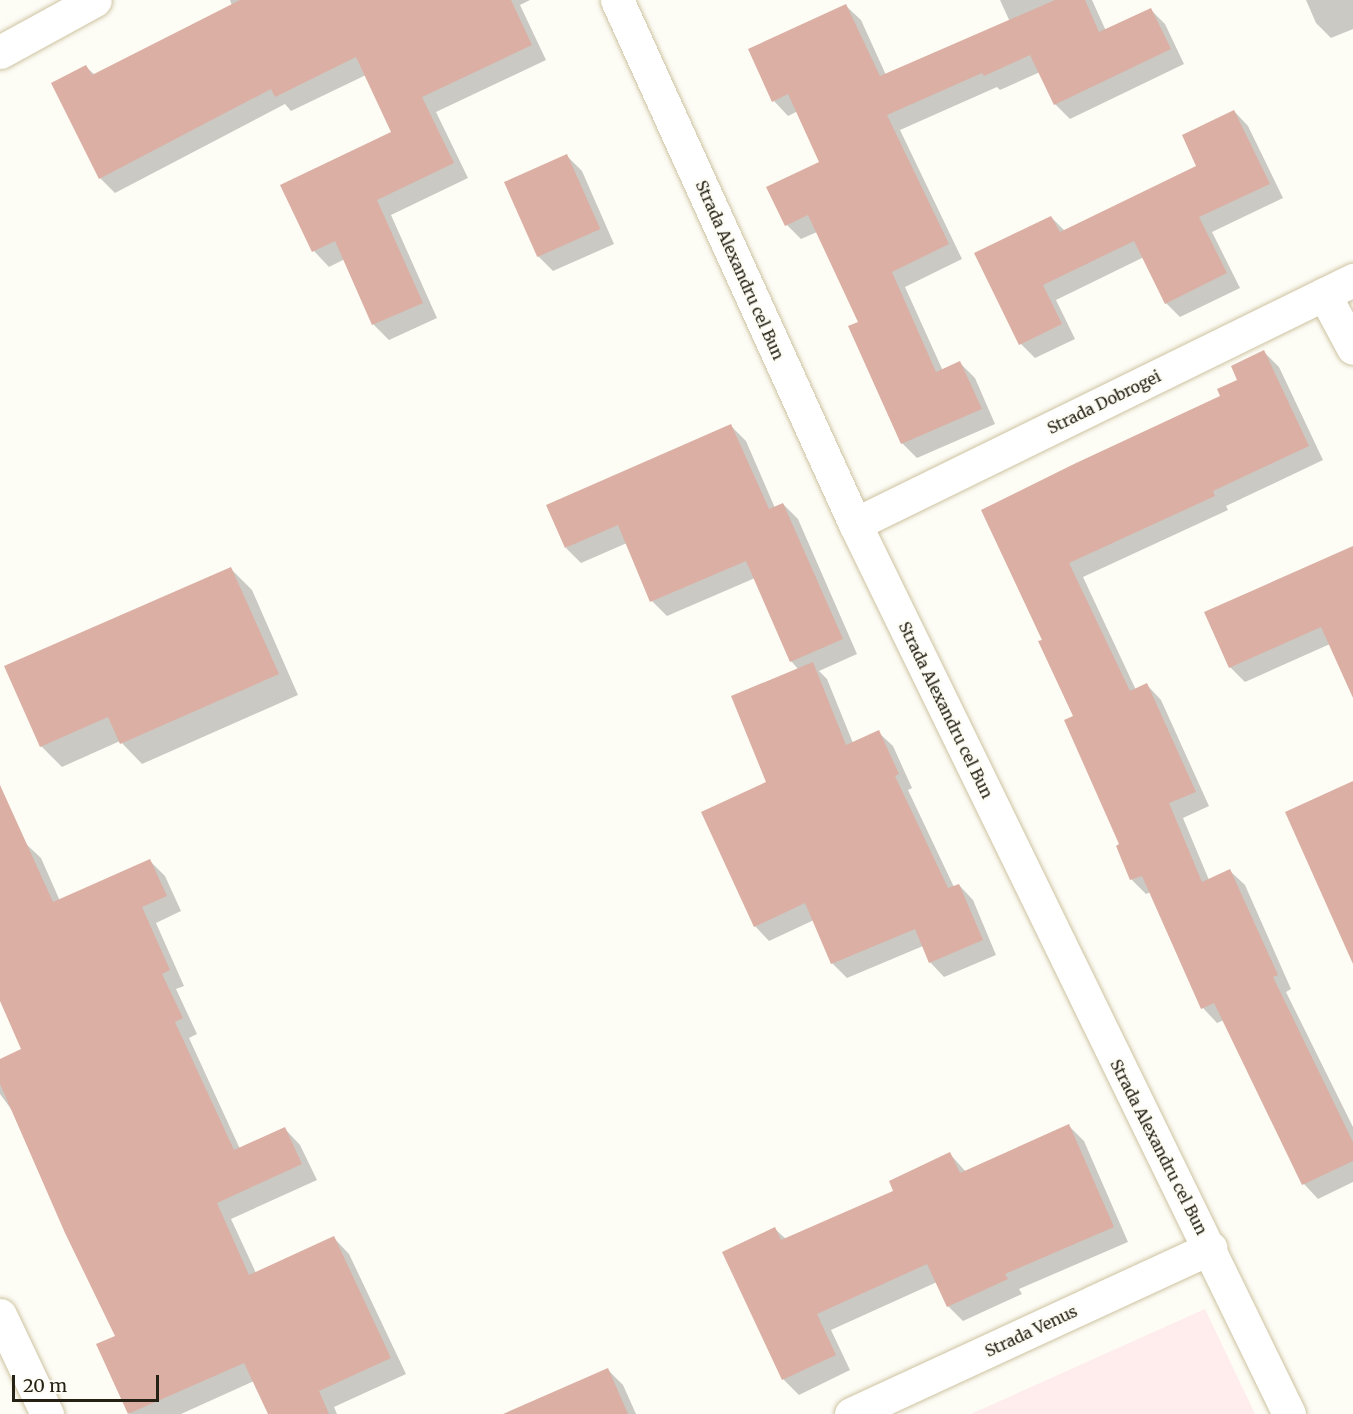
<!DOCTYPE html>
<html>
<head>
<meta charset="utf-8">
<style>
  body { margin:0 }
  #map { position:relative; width:1353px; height:1414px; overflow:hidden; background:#fdfcf5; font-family:Merriweather,serif }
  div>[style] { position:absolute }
  .medical>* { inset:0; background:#feedec }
  .shadow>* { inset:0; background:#0003 }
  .building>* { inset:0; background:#dbafa3; transform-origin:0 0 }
  .roads { filter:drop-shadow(0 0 2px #cdc3a1) drop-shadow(0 0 2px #cdc3a1) }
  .minor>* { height:33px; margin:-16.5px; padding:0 16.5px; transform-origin:16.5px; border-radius:16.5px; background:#fff }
  .major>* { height:33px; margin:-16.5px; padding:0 16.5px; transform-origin:16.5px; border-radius:16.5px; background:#fff }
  span { translate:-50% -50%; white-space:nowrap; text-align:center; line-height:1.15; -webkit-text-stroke:5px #fdfcf5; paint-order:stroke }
  .street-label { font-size:16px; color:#252114 }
  .scale { position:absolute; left:12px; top:1375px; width:147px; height:27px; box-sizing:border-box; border:3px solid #252114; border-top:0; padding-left:8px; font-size:18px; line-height:21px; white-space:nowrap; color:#252114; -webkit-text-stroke:4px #fdfcf5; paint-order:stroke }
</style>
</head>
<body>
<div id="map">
  <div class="medical">
    <div style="clip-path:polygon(1205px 1309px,1255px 1414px,971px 1414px)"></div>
  </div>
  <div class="shadow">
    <div style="clip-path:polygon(230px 0,530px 0,520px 5px,546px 60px,436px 112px,468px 178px,391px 215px,437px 318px,389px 340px,374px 325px,345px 259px,329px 267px,314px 251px,282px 186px,393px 132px,366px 75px,291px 111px,285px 104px,115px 193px,100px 178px,86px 67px,95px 75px,232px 6px)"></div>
    <div style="clip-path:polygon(1000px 0,1092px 0,1106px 31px,1151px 10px,1165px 24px,1184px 64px,1070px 119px,1055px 104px,1040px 72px,1000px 90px,997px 87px,900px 130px,962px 259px,905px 287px,943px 371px,960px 363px,975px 378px,995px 424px,917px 458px,902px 443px,860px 322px,817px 232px,801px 239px,787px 225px,821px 163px,798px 111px,788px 116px,774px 101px,846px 6px,861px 20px,886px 75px,1010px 22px)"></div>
    <div style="clip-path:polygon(1306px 0,1353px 0,1353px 29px,1331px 38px,1316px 23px)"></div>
    <div style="clip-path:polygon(1234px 111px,1248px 126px,1283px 198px,1212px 232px,1240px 288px,1180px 317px,1166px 303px,1144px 257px,1056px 300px,1075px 339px,1035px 358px,1021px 344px,1051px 217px,1065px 231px,1198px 166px)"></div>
    <div style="clip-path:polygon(567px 156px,582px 171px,614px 244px,553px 271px,538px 256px)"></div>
    <div style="clip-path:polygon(1264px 352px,1279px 367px,1323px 460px,1226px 506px,1228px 510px,1083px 577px,1136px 690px,1147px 685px,1161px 700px,1209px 806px,1183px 818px,1209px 880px,1230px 871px,1245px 885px,1291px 989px,1286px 992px,1353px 1127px,1353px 1182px,1318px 1199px,1304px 1184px,1224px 1020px,1217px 1023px,1203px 1008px,1151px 892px,1146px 894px,1132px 880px,1118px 847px,1121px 845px,1075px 717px,1044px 640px,983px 511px,1222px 397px)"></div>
    <div style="clip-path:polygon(731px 426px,746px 441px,775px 508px,783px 504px,798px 519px,857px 654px,819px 671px,827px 679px,853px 743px,878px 732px,893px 746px,912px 788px,908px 790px,954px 887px,959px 885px,973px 900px,996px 955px,944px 977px,930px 962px,923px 946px,847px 978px,832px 963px,814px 920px,769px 941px,755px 926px,768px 782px,799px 670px,791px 661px,755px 578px,667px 616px,652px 601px,627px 543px,581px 563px,566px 548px)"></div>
    <div style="clip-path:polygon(1353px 555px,1353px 695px,1330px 644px,1245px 682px,1230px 667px)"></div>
    <div style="clip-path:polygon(231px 569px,252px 590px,298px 695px,142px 764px,120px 741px,62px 767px,41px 746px)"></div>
    <div style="clip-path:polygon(25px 843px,41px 858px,60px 901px,150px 861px,165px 876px,181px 911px,156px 923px,184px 986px,176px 989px,197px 1034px,189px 1038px,240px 1149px,285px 1129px,300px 1145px,317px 1180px,231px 1219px,256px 1273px,334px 1238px,349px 1254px,406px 1374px,334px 1407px,337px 1414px,270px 1414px,254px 1381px,181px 1414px,130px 1414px,98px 1345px,117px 1337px,14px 1113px,0 1094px,0 1061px,23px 1050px,0 997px,0 854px)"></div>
    <div style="clip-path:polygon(1069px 1126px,1084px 1141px,1128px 1242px,1019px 1289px,1022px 1294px,963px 1321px,948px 1306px,937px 1282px,831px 1330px,850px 1370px,799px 1395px,784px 1380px,724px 1253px,775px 1229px,786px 1239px,895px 1192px,950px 1154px,966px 1172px)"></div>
    <div style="clip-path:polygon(608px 1370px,623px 1385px,636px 1414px,562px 1414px)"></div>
  </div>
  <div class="building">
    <div style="clip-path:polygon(240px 0,511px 0,532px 45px,422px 97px,454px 163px,377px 200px,423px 303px,372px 325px,335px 241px,312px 252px,280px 185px,391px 132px,356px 57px,275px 97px,271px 89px,99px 179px,51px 83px,86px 65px,92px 75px)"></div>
    <div style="clip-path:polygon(1055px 0,1085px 0,1099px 32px,1151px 8px,1171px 49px,1054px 105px,1030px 55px,984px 76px,982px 73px,887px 115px,949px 244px,892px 272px,936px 372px,960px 361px,982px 409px,901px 444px,848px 326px,858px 322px,808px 215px,785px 226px,766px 187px,819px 162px,788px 94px,772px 102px,748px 49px,846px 4px,880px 76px)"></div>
    <div style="clip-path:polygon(1234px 110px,1270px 184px,1199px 217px,1227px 273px,1165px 304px,1134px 241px,1043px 285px,1062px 324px,1019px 345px,974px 253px,1051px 216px,1060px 232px,1196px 166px,1182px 135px)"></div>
    <div style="left:567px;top:154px;width:82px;height:69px;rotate:66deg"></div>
    <div style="clip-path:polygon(1264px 350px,1309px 446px,1213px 491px,1215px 496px,1069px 563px,1130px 691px,1147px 683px,1196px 792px,1169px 803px,1202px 882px,1230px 869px,1278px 975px,1273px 977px,1353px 1142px,1353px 1161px,1302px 1185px,1214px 1003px,1201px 1009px,1142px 876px,1130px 880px,1116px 846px,1119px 844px,1064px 720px,1073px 716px,1038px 641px,1042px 640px,981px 510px,1074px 464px,1220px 396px,1217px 389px,1237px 380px,1231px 366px)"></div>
    <div style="clip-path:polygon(731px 424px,769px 509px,783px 503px,843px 639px,790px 662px,746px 561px,650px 602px,618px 525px,565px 548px,546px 505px)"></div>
    <div style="clip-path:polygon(1353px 546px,1353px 698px,1321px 627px,1229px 668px,1204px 612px)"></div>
    <div style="clip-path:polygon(231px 567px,279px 674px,120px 744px,108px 717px,40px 747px,4px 666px)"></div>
    <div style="clip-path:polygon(813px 662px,846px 745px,879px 730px,899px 774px,895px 776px,948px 888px,959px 884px,983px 940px,929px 963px,915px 929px,831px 964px,805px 903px,754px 927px,701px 812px,766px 782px,731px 696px)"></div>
    <div style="clip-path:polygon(1353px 781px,1353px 964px,1285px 812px)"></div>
    <div style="clip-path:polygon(0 785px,53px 902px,150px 859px,167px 896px,142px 907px,170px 970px,162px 974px,183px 1018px,175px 1022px,234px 1150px,285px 1127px,302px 1164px,217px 1203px,249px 1275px,334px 1236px,391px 1358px,319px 1391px,329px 1414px,268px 1414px,244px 1363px,128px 1414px,96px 1344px,115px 1336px,65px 1233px,0 1084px,0 1059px,21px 1049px,0 1001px)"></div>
    <div style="clip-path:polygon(1069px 1124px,1114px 1227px,1005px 1274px,1008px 1279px,947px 1307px,927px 1264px,817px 1314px,836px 1355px,782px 1380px,722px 1252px,775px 1227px,781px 1240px,893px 1191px,889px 1181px,950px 1152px,960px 1173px)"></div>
    <div style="clip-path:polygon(608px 1368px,628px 1414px,503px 1414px)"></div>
  </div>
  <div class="roads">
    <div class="minor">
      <div style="left:617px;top:0;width:576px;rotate:65.57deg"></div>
      <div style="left:855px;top:524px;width:990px;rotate:64deg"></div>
      <div style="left:1324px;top:294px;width:61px;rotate:61.8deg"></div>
      <div style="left:855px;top:524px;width:555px;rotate:-26.1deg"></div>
      <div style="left:851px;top:1414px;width:396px;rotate:-24.8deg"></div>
    </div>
    <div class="major">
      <div style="left:0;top:52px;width:108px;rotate:-28.7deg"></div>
      <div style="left:0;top:1315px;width:110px;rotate:64.6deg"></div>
    </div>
  </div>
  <div class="street-label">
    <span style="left:740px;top:270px;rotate:66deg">Strada Alexandru cel Bun</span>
    <span style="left:1104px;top:402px;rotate:-26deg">Strada Dobrogei</span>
    <span style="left:946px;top:710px;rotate:64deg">Strada Alexandru cel Bun</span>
    <span style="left:1159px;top:1147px;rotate:63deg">Strada Alexandru cel Bun</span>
    <span style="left:1031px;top:1331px;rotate:-25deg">Strada Venus</span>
  </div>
  <div class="scale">20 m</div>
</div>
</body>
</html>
